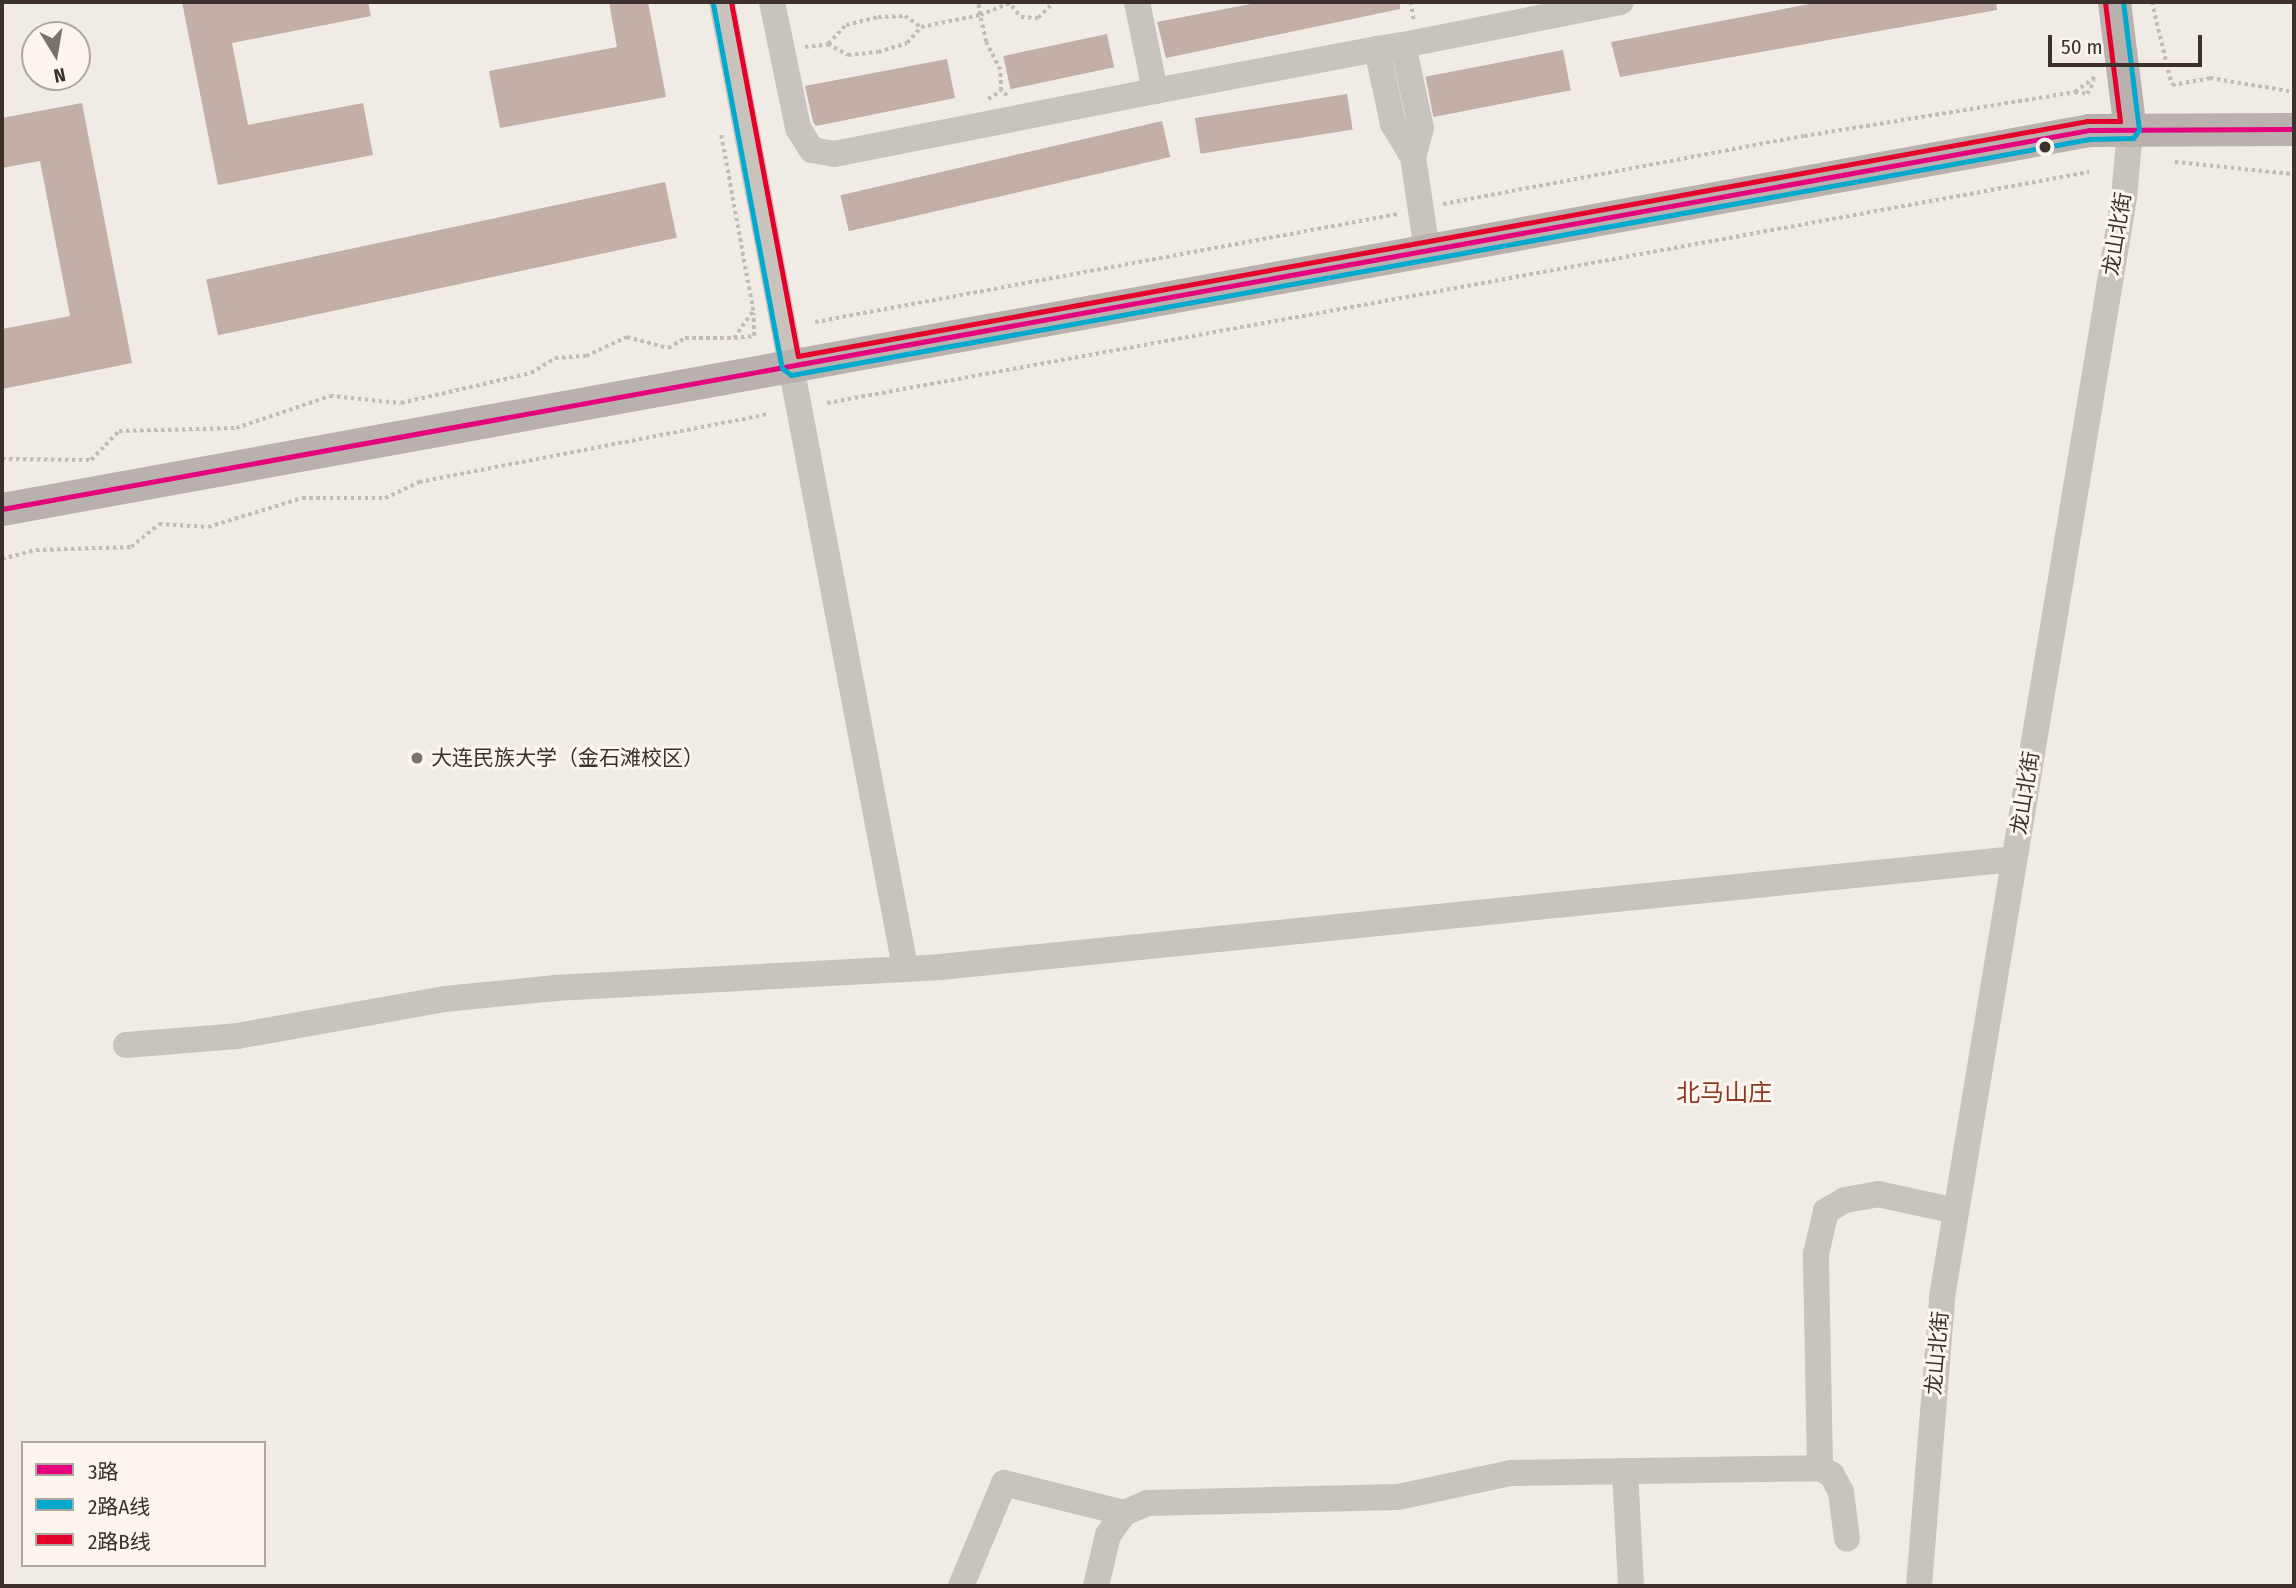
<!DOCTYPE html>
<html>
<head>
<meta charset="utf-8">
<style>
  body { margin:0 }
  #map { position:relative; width:2296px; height:1588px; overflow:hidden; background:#f0ebe5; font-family:"Fira Sans Condensed","Noto Sans SC",sans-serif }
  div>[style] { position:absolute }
  .building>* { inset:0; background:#c3afa7; transform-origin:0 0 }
  .path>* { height:3.5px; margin-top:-1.75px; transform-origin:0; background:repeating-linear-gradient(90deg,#c2bbb6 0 3.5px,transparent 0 7px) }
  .minor>* { height:26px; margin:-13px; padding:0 13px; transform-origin:13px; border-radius:13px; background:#c9c3be }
  .major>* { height:33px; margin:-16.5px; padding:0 16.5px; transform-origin:16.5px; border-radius:16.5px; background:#b8b1ad }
  .bus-1>* { height:5px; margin:-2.5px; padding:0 2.5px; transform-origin:2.5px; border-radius:2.5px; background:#e5007d }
  .bus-2>* { height:5px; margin:-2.5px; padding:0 2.5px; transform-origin:2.5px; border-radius:2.5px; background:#00a9ce }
  .bus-3>* { height:5px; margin:-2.5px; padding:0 2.5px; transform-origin:2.5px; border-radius:2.5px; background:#e4002b }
  .dots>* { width:19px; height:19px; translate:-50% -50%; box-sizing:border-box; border:4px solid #fbf5ee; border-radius:50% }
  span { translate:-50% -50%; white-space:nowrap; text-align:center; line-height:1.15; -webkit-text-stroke:6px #fbf5ee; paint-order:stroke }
  .street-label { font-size:21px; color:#3b302b }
  .poi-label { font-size:21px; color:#3b302b }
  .left { translate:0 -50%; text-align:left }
  .quarter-label { font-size:24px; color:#8c3b22 }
  .frame { position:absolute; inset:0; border:4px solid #3b302b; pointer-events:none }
  .legend { position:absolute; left:21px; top:1441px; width:245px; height:126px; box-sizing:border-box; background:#fbf5ee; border:2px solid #aea6a0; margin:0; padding:9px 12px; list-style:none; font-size:21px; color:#3b302b }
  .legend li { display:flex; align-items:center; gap:14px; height:35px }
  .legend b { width:35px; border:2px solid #aea6a0 }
  .north { position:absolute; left:21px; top:21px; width:70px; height:70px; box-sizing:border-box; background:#fbf5ee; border:2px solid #aea6a0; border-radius:50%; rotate:169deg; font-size:19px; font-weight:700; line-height:28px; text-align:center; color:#3b302b }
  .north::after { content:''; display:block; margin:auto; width:24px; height:32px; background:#7a716c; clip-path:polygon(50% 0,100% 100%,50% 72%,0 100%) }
  .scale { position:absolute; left:2048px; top:35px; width:154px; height:32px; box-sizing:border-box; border:4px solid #3b302b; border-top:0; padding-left:9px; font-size:21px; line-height:24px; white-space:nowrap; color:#3b302b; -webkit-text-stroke:5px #fbf5ee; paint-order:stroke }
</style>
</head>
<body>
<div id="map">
  <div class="building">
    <div style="clip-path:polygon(182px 2px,368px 2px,371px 16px,232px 43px,248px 125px,363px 103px,373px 155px,218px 185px)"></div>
    <div style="clip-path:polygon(609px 2px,648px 2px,666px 97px,500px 128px,489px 71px,617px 47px)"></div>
    <div style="clip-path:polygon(1261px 2px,1400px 2px,1400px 9px,1166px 58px,1157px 22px)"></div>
    <div style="clip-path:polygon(1820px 2px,1996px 2px,1997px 10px,1620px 77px,1611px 42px)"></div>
    <div style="left:1107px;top:34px;width:34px;height:106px;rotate:78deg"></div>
    <div style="left:1563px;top:50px;width:41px;height:140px;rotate:79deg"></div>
    <div style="clip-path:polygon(947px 59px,955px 98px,816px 126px,813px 122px,805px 86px)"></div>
    <div style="left:1347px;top:94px;width:36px;height:154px;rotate:81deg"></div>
    <div style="clip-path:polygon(82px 103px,132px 363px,2px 389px,2px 329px,70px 316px,40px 161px,2px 168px,2px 118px)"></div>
    <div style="left:1162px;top:121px;width:37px;height:330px;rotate:77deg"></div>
    <div style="left:665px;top:182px;width:57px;height:469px;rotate:78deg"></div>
  </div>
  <div class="path">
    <div style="left:1411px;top:2px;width:18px;rotate:81deg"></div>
    <div style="left:2152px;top:2px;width:85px;rotate:76.5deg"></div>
    <div style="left:2172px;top:85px;width:39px;rotate:-10deg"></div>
    <div style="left:2210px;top:78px;width:85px;rotate:9.5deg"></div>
    <div style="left:1012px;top:6px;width:14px;rotate:51deg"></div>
    <div style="left:1021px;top:17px;width:17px;rotate:3deg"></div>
    <div style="left:1038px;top:18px;width:23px;rotate:-45deg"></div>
    <div style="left:828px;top:44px;width:26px;rotate:-47deg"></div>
    <div style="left:846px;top:25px;width:33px;rotate:-14deg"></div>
    <div style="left:878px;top:17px;width:27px;rotate:-2deg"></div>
    <div style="left:905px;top:16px;width:19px;rotate:35deg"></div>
    <div style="left:805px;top:47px;width:23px;rotate:-7deg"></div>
    <div style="left:828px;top:44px;width:23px;rotate:29deg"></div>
    <div style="left:848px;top:55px;width:30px;rotate:-6deg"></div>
    <div style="left:878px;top:52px;width:30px;rotate:-17deg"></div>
    <div style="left:907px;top:43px;width:21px;rotate:-49deg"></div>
    <div style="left:921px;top:27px;width:60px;rotate:-11.5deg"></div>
    <div style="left:980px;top:15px;width:13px;rotate:-99deg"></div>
    <div style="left:2075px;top:92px;width:12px;rotate:9deg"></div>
    <div style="left:2087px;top:94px;width:15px;rotate:-62deg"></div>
    <div style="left:1007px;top:96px;width:8px;rotate:-140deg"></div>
    <div style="left:1001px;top:91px;width:21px;rotate:-93deg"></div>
    <div style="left:1000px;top:70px;width:31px;rotate:-117deg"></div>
    <div style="left:986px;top:42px;width:28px;rotate:-103deg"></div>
    <div style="left:980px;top:15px;width:35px;rotate:-22deg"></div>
    <div style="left:988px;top:99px;width:15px;rotate:-32deg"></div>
    <div style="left:2175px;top:162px;width:120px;rotate:5.8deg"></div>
    <div style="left:1443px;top:204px;width:367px;rotate:-10.7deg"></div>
    <div style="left:1804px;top:136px;width:275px;rotate:-9.2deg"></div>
    <div style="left:2075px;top:92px;width:25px;rotate:-37deg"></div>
    <div style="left:815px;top:322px;width:593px;rotate:-10.49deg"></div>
    <div style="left:734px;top:338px;width:20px;rotate:-6deg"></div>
    <div style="left:754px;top:336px;width:23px;rotate:-92deg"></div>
    <div style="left:827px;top:403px;width:1283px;rotate:-10.37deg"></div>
    <div style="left:2px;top:459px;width:89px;rotate:0.6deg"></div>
    <div style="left:91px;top:460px;width:40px;rotate:-46deg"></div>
    <div style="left:119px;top:431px;width:117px;rotate:-1.5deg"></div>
    <div style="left:236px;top:428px;width:99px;rotate:-18.8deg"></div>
    <div style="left:330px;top:396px;width:71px;rotate:5.6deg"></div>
    <div style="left:401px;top:403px;width:133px;rotate:-13deg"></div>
    <div style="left:531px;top:373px;width:28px;rotate:-32deg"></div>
    <div style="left:555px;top:358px;width:31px;rotate:-4deg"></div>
    <div style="left:586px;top:356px;width:45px;rotate:-24.9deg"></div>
    <div style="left:627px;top:337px;width:42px;rotate:15deg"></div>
    <div style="left:668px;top:348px;width:20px;rotate:-30deg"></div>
    <div style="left:685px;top:338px;width:49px"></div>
    <div style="left:734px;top:338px;width:33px;rotate:-55deg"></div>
    <div style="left:753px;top:311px;width:179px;rotate:-100.3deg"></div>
    <div style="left:2px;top:559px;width:35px;rotate:-15deg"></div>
    <div style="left:36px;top:550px;width:95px;rotate:-1.8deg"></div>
    <div style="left:131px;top:547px;width:36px;rotate:-39deg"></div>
    <div style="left:159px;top:524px;width:49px;rotate:3.5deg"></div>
    <div style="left:208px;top:527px;width:98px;rotate:-17.1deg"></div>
    <div style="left:302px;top:498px;width:83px"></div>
    <div style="left:385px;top:498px;width:38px;rotate:-25deg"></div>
    <div style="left:419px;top:482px;width:356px;rotate:-11deg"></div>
  </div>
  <div class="minor">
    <div style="left:722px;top:2px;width:982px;rotate:79.26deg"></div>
    <div style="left:772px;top:2px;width:129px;rotate:78.3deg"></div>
    <div style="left:798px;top:128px;width:26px;rotate:58deg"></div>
    <div style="left:812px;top:150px;width:22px;rotate:10deg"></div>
    <div style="left:834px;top:154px;width:327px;rotate:-11.1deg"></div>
    <div style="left:1155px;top:91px;width:91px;rotate:-101.4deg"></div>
    <div style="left:1403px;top:45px;width:222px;rotate:-11.2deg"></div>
    <div style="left:1155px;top:91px;width:226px;rotate:-10.7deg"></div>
    <div style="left:1413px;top:157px;width:39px;rotate:-121deg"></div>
    <div style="left:1393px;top:124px;width:77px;rotate:-102deg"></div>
    <div style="left:1377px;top:49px;width:26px;rotate:-9deg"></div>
    <div style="left:1403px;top:45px;width:85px;rotate:77.8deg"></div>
    <div style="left:1421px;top:128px;width:30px;rotate:105deg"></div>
    <div style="left:1413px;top:157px;width:95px;rotate:81.5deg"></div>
    <div style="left:126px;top:1045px;width:111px;rotate:-4.6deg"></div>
    <div style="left:237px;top:1036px;width:211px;rotate:-10.1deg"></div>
    <div style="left:445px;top:999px;width:111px;rotate:-5.7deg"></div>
    <div style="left:555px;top:988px;width:386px;rotate:-3.1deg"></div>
    <div style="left:940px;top:967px;width:1079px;rotate:-5.74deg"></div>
    <div style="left:1820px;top:1468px;width:214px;rotate:-91.1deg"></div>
    <div style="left:1816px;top:1254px;width:44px;rotate:-76.9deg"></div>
    <div style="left:1826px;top:1211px;width:22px;rotate:-30deg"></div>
    <div style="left:1845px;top:1200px;width:34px;rotate:-10deg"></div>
    <div style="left:1878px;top:1194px;width:80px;rotate:12.3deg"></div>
    <div style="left:1625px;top:1471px;width:115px;rotate:87deg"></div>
    <div style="left:961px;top:1586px;width:112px;rotate:-67.3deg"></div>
    <div style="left:1004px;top:1483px;width:124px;rotate:14deg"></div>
    <div style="left:1096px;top:1586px;width:52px;rotate:-76.8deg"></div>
    <div style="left:1108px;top:1535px;width:27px;rotate:-54deg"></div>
    <div style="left:1124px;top:1513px;width:26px;rotate:-23deg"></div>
    <div style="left:1148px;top:1503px;width:250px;rotate:-1.4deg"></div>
    <div style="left:1398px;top:1497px;width:116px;rotate:-12deg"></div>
    <div style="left:1511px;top:1473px;width:309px;rotate:-0.9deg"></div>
    <div style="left:1820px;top:1468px;width:14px;rotate:30deg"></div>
    <div style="left:1832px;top:1475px;width:19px;rotate:62deg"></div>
    <div style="left:1841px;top:1492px;width:47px;rotate:82.7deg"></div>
    <div style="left:1919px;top:1586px;width:290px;rotate:-85.4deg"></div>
    <div style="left:1942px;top:1297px;width:1114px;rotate:-80.6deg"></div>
    <div style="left:2124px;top:198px;width:68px;rotate:-85deg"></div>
  </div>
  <div class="major">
    <div style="left:2114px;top:2px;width:129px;rotate:82.9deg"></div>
    <div style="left:2px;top:509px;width:2121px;rotate:-10.29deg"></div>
    <div style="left:2089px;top:130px;width:205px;rotate:-0.3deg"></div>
  </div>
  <div class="bus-1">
    <div style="left:2px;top:509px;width:2121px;rotate:-10.29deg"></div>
    <div style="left:2089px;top:130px;width:205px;rotate:-0.3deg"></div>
  </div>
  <div class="bus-2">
    <div style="left:713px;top:4px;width:370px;rotate:79.3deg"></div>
    <div style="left:782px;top:368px;width:11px;rotate:38deg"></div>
    <div style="left:791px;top:375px;width:1320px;rotate:-10.3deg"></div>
    <div style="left:2090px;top:139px;width:43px;rotate:-1.3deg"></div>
    <div style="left:2133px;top:138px;width:10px;rotate:-53deg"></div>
    <div style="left:2139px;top:130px;width:129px;rotate:-97.1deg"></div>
  </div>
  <div class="bus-3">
    <div style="left:731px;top:2px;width:360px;rotate:79.3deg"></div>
    <div style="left:798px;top:356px;width:1310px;rotate:-10.33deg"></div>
    <div style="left:2087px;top:121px;width:33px"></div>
    <div style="left:2120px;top:121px;width:119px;rotate:-97.2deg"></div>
  </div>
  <div class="dots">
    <div style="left:2045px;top:147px;background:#3b302b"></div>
    <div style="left:417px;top:758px;background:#7a716c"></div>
  </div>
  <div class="street-label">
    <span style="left:2117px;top:234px;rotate:-81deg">龙山北街</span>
    <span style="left:2025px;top:793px;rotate:-81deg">龙山北街</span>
    <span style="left:1937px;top:1353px;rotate:-85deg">龙山北街</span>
  </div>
  <div class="poi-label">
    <span class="left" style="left:431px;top:758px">大连民族大学（金石滩校区）</span>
  </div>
  <div class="quarter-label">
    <span style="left:1724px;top:1094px">北马山庄</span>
  </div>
  <div class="frame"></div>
  <ul class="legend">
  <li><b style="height:9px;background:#e5007d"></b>3路</li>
  <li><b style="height:9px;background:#00a9ce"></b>2路A线</li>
  <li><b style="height:9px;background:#e4002b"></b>2路B线</li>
  </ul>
  <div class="north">N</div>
  <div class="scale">50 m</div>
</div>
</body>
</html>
